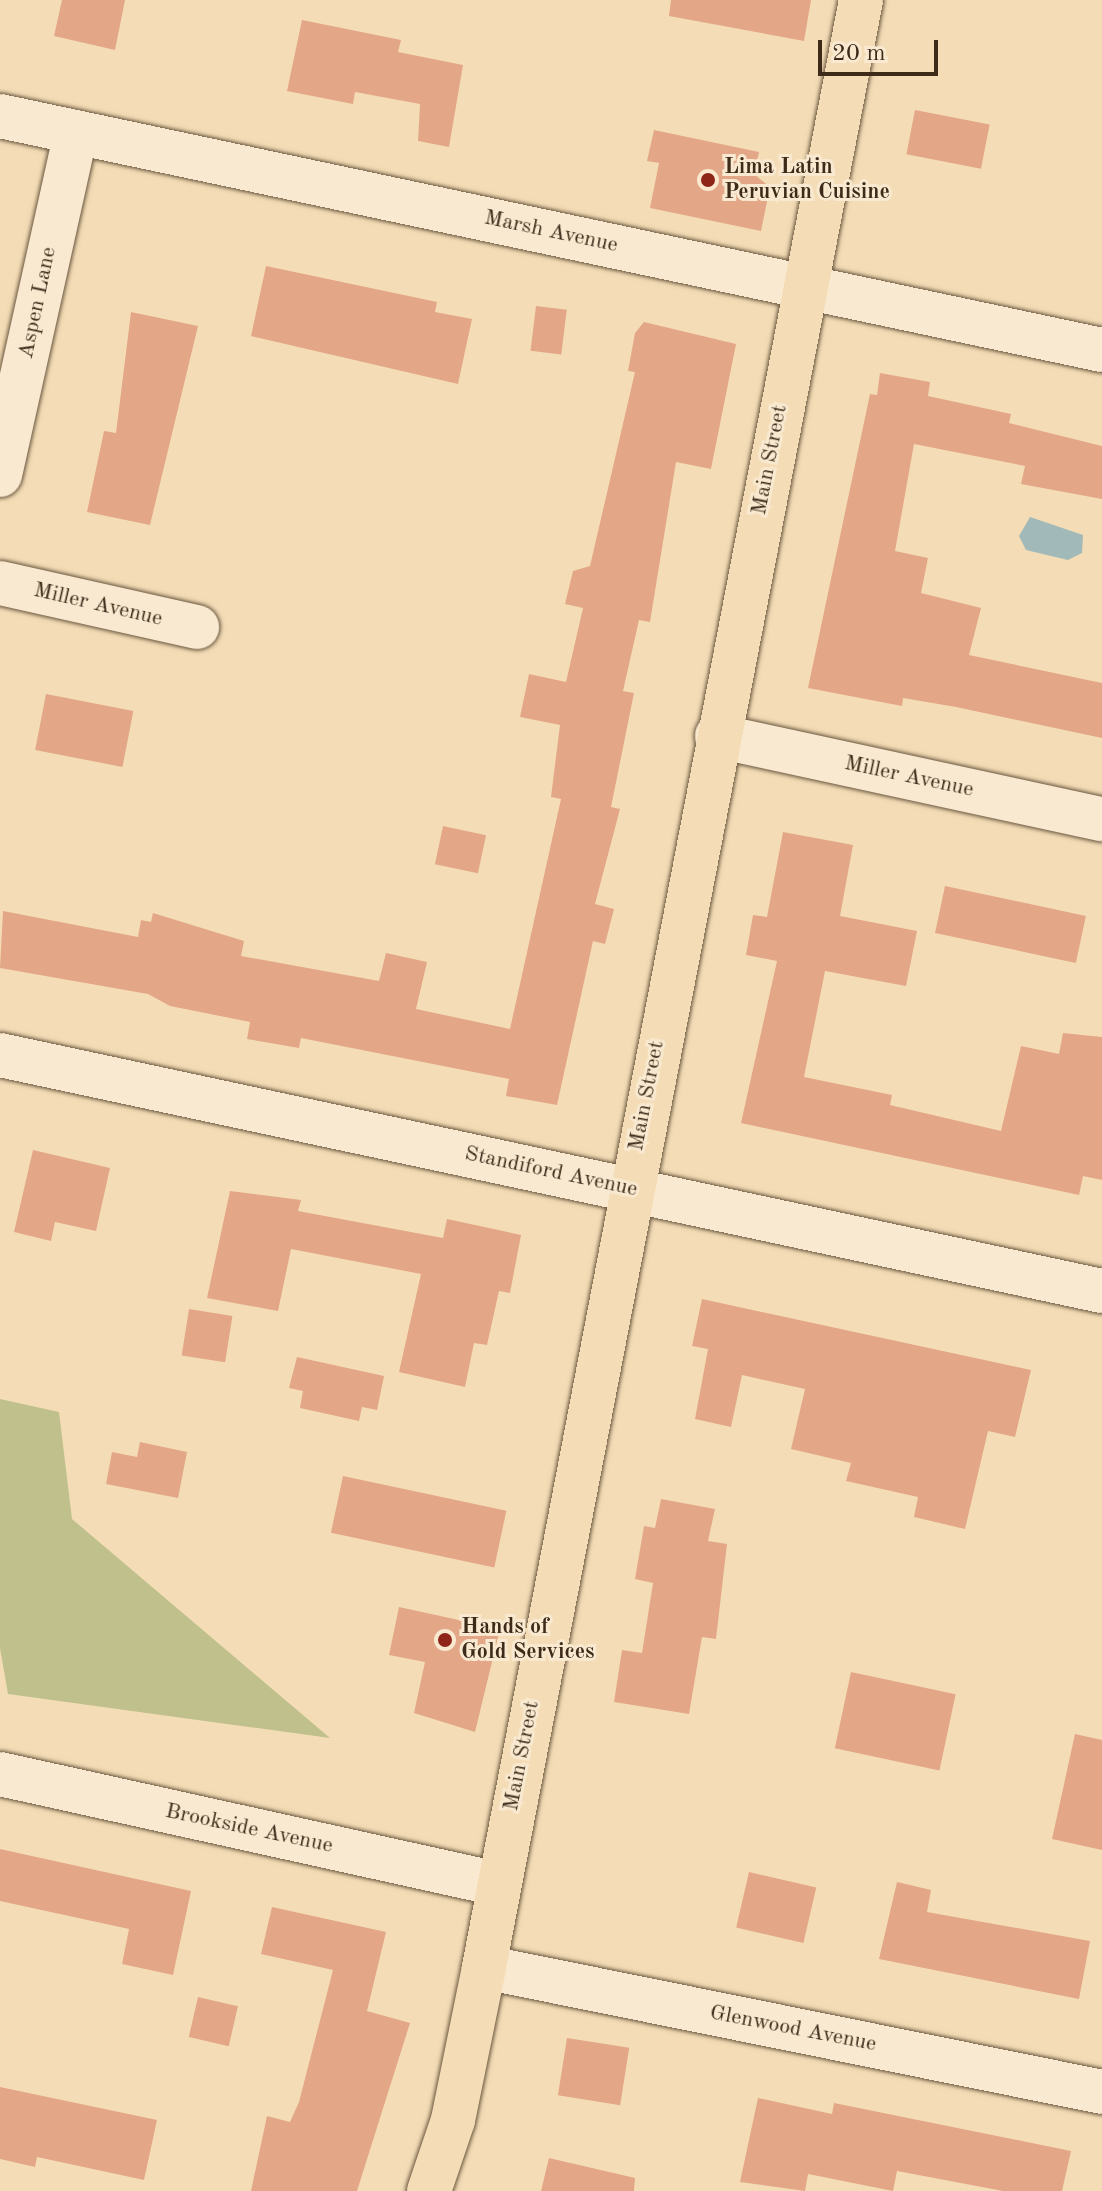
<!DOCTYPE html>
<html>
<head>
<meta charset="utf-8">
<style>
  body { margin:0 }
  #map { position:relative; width:1102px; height:2191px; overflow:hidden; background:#f4ddb6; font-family:"Old Standard TT",serif }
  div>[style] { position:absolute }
  .green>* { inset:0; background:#bfc08c }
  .water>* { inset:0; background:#a1b9b9 }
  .building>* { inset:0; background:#e3a787; transform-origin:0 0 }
  .roads { filter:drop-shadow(0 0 2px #6b5740) drop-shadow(0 0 2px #6b5740) }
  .minor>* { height:44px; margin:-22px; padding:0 22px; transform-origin:22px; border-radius:22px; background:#f8e9d0 }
  .major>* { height:44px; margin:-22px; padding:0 22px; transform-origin:22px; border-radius:22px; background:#f4ddb6 }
  .dots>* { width:22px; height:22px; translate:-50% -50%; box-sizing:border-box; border:4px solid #f8e9d0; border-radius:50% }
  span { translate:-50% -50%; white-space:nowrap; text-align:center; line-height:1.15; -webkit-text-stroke:6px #f8e9d0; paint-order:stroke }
  .poi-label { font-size:22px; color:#3d2a19; font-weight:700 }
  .left { translate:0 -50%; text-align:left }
  .street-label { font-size:22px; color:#3d2a19 }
  .scale { position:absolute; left:818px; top:40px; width:120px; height:36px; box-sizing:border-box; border:4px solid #3d2a19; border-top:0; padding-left:10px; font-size:24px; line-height:28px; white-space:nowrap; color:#3d2a19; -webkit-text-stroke:6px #f8e9d0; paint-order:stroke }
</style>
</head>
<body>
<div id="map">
  <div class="green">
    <div style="clip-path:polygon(0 1399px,59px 1412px,72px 1519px,330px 1738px,8px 1694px,0 1648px)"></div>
  </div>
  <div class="water">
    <div style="clip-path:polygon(1030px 517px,1083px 535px,1082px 553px,1068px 560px,1026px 550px,1019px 536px)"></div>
  </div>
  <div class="building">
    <div style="clip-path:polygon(62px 0,125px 0,115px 50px,54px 36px)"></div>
    <div style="clip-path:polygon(671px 0,811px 0,804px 41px,669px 16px)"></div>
    <div style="clip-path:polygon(302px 20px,401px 40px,398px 52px,463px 65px,449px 147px,418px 141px,420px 104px,355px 92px,353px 104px,287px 91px)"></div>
    <div style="left:915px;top:110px;width:76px;height:45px;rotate:11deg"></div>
    <div style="clip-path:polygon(654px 130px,759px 152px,754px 174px,770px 187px,761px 231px,650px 208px,659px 163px,647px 161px)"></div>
    <div style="clip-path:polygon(266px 266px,437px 302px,435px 312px,472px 319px,458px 384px,251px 336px)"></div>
    <div style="left:536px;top:306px;width:31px;height:45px;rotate:7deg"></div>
    <div style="clip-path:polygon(131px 312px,198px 326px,150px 525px,87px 512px,104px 431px,116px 433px)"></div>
    <div style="clip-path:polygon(644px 322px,736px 344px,711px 469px,676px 462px,650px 622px,639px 620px,623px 691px,634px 693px,611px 807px,620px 809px,595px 904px,614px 909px,605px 944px,593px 941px,557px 1105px,506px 1096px,509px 1079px,301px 1038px,299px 1048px,247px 1039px,250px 1022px,170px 1006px,148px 994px,0 968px,3px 911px,138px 937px,141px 920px,151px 922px,153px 913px,244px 941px,241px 956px,379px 981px,386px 953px,427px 962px,416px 1009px,510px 1029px,561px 799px,551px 797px,560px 725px,520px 717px,529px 674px,566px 682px,583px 608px,565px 604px,573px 571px,590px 566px,635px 372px,628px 371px,635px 333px)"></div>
    <div style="clip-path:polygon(880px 373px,930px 382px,928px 396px,1011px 414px,1009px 423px,1102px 446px,1102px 499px,1021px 484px,1025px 466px,914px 444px,895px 551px,928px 558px,921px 593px,981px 608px,969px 655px,1102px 683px,1102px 738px,956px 707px,903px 698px,902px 706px,808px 688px,870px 394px,877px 395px)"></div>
    <div style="left:46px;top:694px;width:89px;height:57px;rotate:11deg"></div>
    <div style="left:443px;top:826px;width:44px;height:39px;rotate:12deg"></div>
    <div style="clip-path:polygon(783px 832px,853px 845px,840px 916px,917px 931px,906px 986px,825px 971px,804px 1077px,892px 1095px,890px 1105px,1001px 1131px,1021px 1046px,1059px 1054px,1063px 1033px,1102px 1037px,1102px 1180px,1083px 1176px,1079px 1195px,741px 1123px,777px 961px,746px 955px,753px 915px,767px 917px)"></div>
    <div style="left:945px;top:886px;width:144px;height:48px;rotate:12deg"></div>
    <div style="clip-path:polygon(33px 1150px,110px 1168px,96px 1231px,55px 1222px,51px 1241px,14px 1232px)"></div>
    <div style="clip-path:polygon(230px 1191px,301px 1200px,298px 1211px,443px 1238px,447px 1219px,521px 1235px,510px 1293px,499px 1291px,487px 1345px,474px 1343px,465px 1387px,399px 1372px,421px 1274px,291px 1249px,278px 1311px,207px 1298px)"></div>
    <div style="clip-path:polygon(702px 1299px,1031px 1370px,1015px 1437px,988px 1431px,965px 1529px,914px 1517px,918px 1497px,846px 1481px,851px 1463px,791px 1449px,805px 1389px,742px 1375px,731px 1427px,695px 1419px,708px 1349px,692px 1346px)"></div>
    <div style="left:189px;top:1309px;width:44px;height:47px;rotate:9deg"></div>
    <div style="clip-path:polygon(297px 1357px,384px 1376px,377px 1410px,362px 1407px,359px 1421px,300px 1408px,303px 1391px,289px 1388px)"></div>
    <div style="clip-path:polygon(140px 1442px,187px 1452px,178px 1498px,106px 1484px,112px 1452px,137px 1457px)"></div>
    <div style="left:343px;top:1476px;width:167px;height:58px;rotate:12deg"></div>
    <div style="clip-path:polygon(661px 1499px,715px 1509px,708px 1541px,727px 1544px,716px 1639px,702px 1637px,689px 1714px,614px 1702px,622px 1650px,642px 1653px,653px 1583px,635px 1579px,644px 1526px,655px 1528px)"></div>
    <div style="clip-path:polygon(399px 1607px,500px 1629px,475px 1732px,414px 1713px,425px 1662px,389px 1655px)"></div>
    <div style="left:851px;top:1672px;width:107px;height:78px;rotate:12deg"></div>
    <div style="clip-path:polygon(1075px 1734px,1102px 1740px,1102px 1850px,1052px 1839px)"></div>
    <div style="clip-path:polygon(0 1849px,191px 1891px,173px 1975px,122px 1964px,129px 1929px,0 1901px)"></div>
    <div style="left:749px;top:1872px;width:69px;height:57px;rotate:13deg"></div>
    <div style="clip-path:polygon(897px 1882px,931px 1890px,927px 1912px,1090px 1941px,1079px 1999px,879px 1959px)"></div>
    <div style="clip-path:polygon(272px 1907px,386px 1932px,367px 2011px,410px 2023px,357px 2191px,251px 2191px,267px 2116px,290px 2122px,299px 2102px,333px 1970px,261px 1954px)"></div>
    <div style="left:198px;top:1997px;width:41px;height:41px;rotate:13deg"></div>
    <div style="left:567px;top:2038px;width:63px;height:58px;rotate:9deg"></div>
    <div style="clip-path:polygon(0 2087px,157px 2120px,144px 2180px,37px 2157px,35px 2167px,0 2159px)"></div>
    <div style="clip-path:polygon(758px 2098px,832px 2114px,834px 2103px,1071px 2151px,1062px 2191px,1003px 2191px,897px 2171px,893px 2191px,808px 2174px,805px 2191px,740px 2182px)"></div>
    <div style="clip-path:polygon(549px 2158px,635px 2178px,634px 2191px,541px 2191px)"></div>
  </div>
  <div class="roads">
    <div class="minor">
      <div style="left:0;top:116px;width:1127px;rotate:11.99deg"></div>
      <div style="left:0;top:475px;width:351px;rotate:-77.5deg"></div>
      <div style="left:0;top:583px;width:202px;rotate:12.6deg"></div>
      <div style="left:717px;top:736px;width:394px;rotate:12.2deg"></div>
      <div style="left:0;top:1055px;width:1127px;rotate:12.09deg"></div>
      <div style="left:0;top:1774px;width:510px;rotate:12.46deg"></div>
      <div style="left:484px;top:1967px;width:631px;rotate:11.43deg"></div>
    </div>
    <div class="major">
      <div style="left:429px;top:2191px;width:75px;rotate:-71.3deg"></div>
      <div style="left:453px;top:2120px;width:156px;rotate:-78.5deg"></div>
      <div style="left:484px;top:1967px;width:2003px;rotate:-79.15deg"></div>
    </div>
  </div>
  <div class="dots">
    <div style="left:708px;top:180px;background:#8f2418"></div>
    <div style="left:445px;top:1640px;background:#8f2418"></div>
  </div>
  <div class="poi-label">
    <span class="left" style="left:724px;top:180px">Lima Latin<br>Peruvian Cuisine</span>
    <span class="left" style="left:461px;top:1640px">Hands of<br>Gold Services</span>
  </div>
  <div class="street-label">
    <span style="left:551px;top:232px;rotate:12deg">Marsh Avenue</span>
    <span style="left:38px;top:303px;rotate:-78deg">Aspen Lane</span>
    <span style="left:770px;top:460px;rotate:-79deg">Main Street</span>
    <span style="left:98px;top:605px;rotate:13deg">Miller Avenue</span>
    <span style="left:909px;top:777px;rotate:12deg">Miller Avenue</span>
    <span style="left:647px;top:1096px;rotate:-79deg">Main Street</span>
    <span style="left:551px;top:1172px;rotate:12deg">Standiford Avenue</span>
    <span style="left:522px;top:1756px;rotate:-79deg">Main Street</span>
    <span style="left:249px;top:1829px;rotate:12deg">Brookside Avenue</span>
    <span style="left:793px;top:2029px;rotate:11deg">Glenwood Avenue</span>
  </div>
  <div class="scale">20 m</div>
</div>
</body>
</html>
